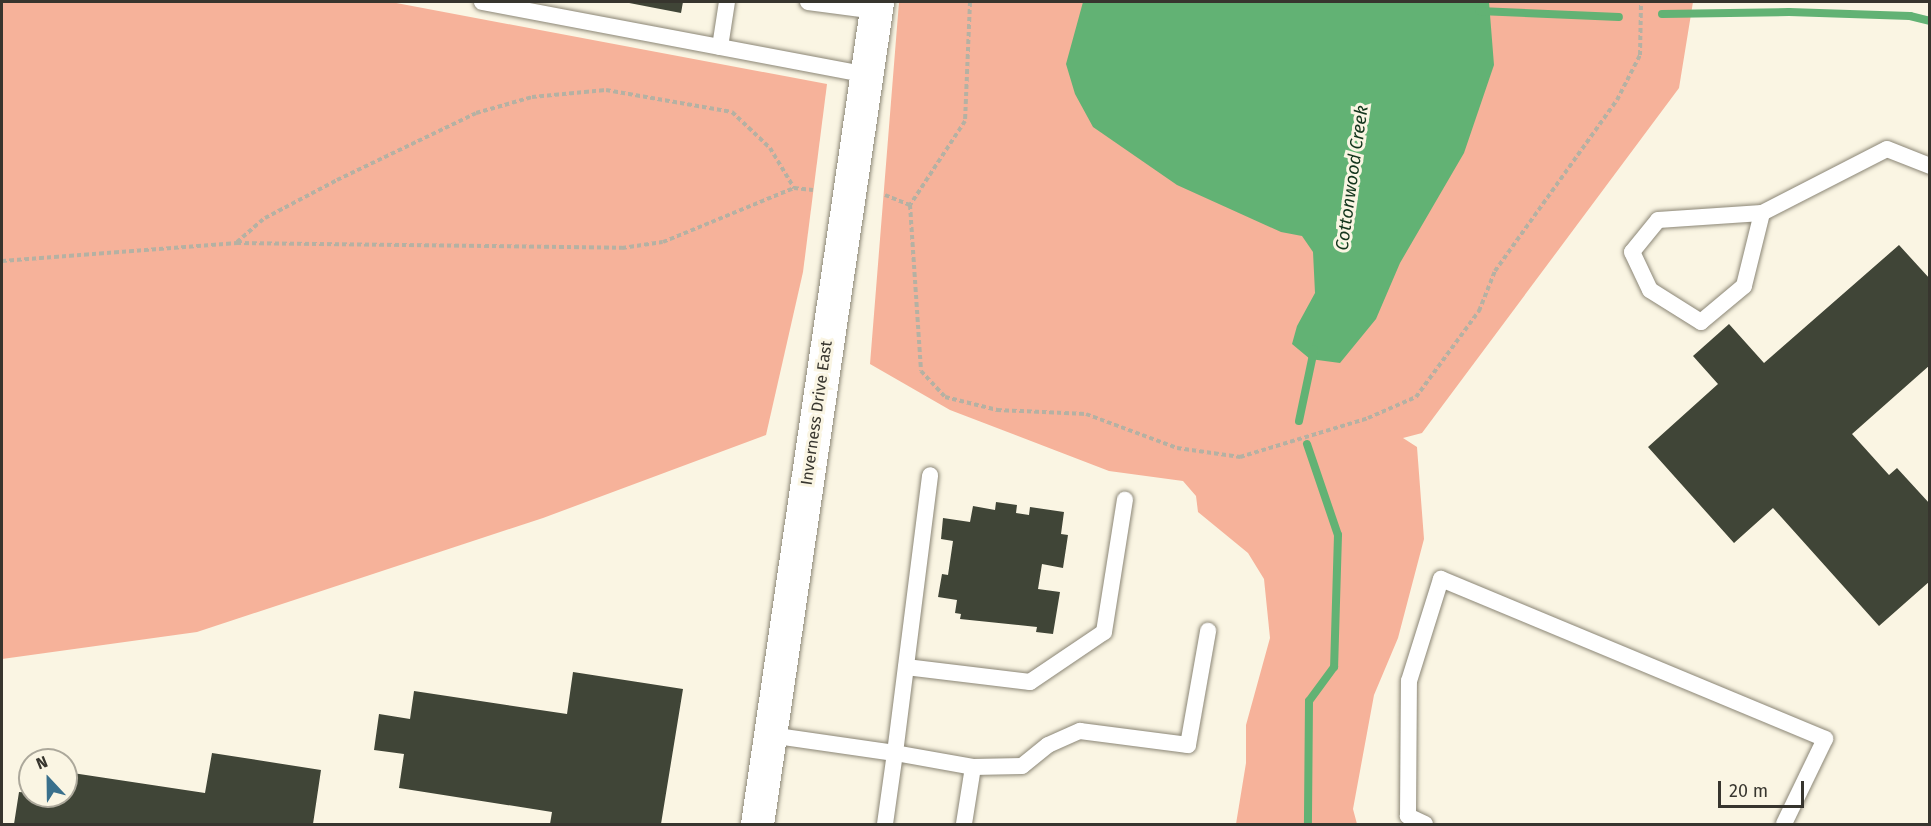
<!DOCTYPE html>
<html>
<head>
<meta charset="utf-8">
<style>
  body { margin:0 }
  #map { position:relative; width:1931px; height:826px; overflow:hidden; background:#faf5e3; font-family:"Fira Sans",sans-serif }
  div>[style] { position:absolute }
  .green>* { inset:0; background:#f6b29a }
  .water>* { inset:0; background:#62b274 }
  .stream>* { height:8px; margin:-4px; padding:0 4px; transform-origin:4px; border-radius:4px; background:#62b274 }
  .building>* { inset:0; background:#404537 }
  .path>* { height:4px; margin-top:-2px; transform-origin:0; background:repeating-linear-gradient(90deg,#b5b1a3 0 4.5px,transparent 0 7.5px) }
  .roads { filter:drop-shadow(0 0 2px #8b8676) drop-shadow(0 0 2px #8b8676) }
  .lane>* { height:16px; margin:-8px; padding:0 8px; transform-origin:8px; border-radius:8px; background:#fff }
  .secondary>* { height:33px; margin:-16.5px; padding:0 16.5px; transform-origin:16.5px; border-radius:16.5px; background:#fff }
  span { translate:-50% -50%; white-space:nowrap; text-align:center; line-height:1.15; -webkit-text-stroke:6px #faf5e3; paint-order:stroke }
  .street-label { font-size:16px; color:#37352e }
  .water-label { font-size:18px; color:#13351c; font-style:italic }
  .frame { position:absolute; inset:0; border:3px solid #37352e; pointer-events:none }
  .north { position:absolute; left:18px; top:748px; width:60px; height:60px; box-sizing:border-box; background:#faf5e3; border:2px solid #aca89b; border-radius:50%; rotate:338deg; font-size:16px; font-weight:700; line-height:24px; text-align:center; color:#37352e }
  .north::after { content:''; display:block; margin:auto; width:21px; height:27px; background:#3a708c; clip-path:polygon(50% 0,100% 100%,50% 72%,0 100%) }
  .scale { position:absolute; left:1718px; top:781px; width:86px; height:27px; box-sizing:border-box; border:3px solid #37352e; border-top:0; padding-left:8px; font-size:18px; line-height:21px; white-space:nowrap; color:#37352e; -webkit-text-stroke:4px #faf5e3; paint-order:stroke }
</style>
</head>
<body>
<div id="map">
  <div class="green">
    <div style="clip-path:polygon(2px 2px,391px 2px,827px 84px,803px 272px,766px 435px,543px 518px,197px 632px,2px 659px)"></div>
    <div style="clip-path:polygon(899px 2px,1693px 2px,1679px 88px,1422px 433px,1403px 438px,1417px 447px,1424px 539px,1398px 638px,1374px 695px,1353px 809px,1357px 824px,1236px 824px,1246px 763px,1246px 725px,1270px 638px,1264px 579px,1248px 553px,1198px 512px,1196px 496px,1183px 481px,1109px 471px,950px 410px,870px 364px)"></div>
  </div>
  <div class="water">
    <div style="clip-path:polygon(1083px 2px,1489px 2px,1494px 65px,1464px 153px,1400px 263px,1376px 319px,1340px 363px,1310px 359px,1292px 344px,1297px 326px,1315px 293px,1313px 252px,1302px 236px,1281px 232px,1177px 185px,1093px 127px,1075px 94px,1066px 64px)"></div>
  </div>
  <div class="stream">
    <div style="left:1479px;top:11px;width:140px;rotate:2.5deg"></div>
    <div style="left:1662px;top:14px;width:127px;rotate:-0.9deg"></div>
    <div style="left:1789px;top:12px;width:121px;rotate:1.9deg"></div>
    <div style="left:1910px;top:16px;width:21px;rotate:14deg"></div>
    <div style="left:1299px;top:421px;width:73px;rotate:-78.1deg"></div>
    <div style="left:1307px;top:444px;width:96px;rotate:71.2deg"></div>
    <div style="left:1338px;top:535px;width:132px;rotate:91.7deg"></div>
    <div style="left:1334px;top:667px;width:42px;rotate:126.3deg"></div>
    <div style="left:1309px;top:701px;width:123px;rotate:90.5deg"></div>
  </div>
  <div class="building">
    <div style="clip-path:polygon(624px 2px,683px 2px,681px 13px)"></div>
    <div style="clip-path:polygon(1899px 245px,1930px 279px,1930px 365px,1852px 434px,1889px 475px,1897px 468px,1930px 504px,1930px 581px,1879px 626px,1773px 508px,1734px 543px,1648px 447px,1718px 384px,1693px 356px,1729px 324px,1764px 363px)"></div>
    <div style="clip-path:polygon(996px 502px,1017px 505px,1016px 513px,1029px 515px,1030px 507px,1064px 512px,1061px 534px,1068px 535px,1063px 568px,1042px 564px,1038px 589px,1060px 592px,1053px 634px,1036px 632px,1037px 627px,960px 619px,961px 614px,955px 613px,957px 600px,938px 597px,942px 574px,948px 575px,953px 541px,941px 539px,943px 518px,970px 522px,973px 506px,995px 510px)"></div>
    <div style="clip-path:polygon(573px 672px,683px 689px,661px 824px,550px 824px,552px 812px,399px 788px,404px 754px,374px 750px,379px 714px,410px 719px,414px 691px,567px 714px)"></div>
    <div style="clip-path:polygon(212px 753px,321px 770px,313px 824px,14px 824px,19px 792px,66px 796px,66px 772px,205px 793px)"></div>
  </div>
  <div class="path">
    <div style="left:970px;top:2px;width:119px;rotate:92.4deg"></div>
    <div style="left:965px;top:121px;width:100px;rotate:123.2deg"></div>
    <div style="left:910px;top:205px;width:166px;rotate:86.2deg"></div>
    <div style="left:921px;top:371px;width:35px;rotate:47deg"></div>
    <div style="left:945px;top:397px;width:54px;rotate:14deg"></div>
    <div style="left:997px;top:410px;width:89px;rotate:2.6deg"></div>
    <div style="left:1086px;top:414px;width:97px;rotate:20.5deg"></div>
    <div style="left:1177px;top:448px;width:64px;rotate:8.1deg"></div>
    <div style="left:1240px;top:457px;width:134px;rotate:-16.9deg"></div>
    <div style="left:1368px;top:418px;width:52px;rotate:-23.6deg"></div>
    <div style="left:1416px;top:397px;width:107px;rotate:-53.8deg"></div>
    <div style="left:1479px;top:311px;width:43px;rotate:-68.2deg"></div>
    <div style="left:1495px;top:271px;width:210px;rotate:-54.5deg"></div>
    <div style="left:1617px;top:100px;width:51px;rotate:-62.9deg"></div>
    <div style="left:1640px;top:55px;width:53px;rotate:-88.9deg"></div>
    <div style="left:885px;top:195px;width:27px;rotate:22deg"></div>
    <div style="left:237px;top:242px;width:37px;rotate:-41deg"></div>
    <div style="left:265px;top:218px;width:81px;rotate:-27.8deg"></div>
    <div style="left:337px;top:180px;width:154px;rotate:-25.7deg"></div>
    <div style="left:476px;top:113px;width:58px;rotate:-15.9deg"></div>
    <div style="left:532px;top:97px;width:74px;rotate:-5.4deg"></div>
    <div style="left:606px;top:90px;width:128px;rotate:9.9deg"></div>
    <div style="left:732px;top:112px;width:52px;rotate:43.5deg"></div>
    <div style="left:770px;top:148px;width:47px;rotate:59deg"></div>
    <div style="left:2px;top:261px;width:236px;rotate:-4.4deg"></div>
    <div style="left:237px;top:243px;width:385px;rotate:0.7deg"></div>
    <div style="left:622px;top:248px;width:41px;rotate:-8.3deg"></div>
    <div style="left:663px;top:242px;width:142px;rotate:-22.4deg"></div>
    <div style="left:794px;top:188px;width:19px;rotate:6deg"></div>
  </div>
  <div class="roads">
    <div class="lane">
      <div style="left:482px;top:2px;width:392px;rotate:10.7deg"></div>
      <div style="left:808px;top:2px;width:69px;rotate:7.5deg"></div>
      <div style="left:720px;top:47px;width:46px;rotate:-81.2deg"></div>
      <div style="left:1762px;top:213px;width:75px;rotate:103.9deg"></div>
      <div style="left:1744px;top:286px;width:56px;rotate:140.1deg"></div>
      <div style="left:1701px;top:322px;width:60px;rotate:-147.9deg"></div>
      <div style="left:1650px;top:290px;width:42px;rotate:-115.3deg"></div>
      <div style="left:1632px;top:252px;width:41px;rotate:-50.9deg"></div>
      <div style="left:1658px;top:220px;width:104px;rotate:-3.9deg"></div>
      <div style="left:1762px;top:213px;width:140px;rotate:-27.1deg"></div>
      <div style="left:1887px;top:149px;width:46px;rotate:21.6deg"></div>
      <div style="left:906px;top:667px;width:125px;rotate:6.9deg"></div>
      <div style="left:1030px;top:682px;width:89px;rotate:-34deg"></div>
      <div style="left:1104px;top:632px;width:134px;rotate:-81deg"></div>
      <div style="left:770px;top:735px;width:126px;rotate:8.2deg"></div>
      <div style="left:895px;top:753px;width:280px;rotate:-82.8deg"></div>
      <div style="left:973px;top:767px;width:49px;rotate:-1.2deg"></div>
      <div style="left:1022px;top:766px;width:33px;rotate:-39deg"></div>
      <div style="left:1048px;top:745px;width:35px;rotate:-24deg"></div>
      <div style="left:1080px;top:731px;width:109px;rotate:7.4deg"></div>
      <div style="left:1188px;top:745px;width:116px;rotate:-80deg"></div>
      <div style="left:885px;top:824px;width:72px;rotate:-82deg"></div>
      <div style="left:895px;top:753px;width:79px;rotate:10.2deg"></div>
      <div style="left:973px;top:767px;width:58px;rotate:99deg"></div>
      <div style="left:1425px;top:824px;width:19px;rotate:-155deg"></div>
      <div style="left:1408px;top:816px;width:135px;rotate:-89.6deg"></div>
      <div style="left:1409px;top:681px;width:107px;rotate:-72.6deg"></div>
      <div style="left:1441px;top:579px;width:416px;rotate:22.6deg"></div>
      <div style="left:1825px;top:739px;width:94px;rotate:115.8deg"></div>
    </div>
    <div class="secondary">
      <div style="left:757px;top:824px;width:831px;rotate:-81.69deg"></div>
    </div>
  </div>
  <div class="street-label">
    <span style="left:817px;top:413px;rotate:-82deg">Inverness Drive East</span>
  </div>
  <div class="water-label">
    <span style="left:1352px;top:178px;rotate:-82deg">Cottonwood Creek</span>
  </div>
  <div class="frame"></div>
  <div class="north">N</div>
  <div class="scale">20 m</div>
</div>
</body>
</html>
